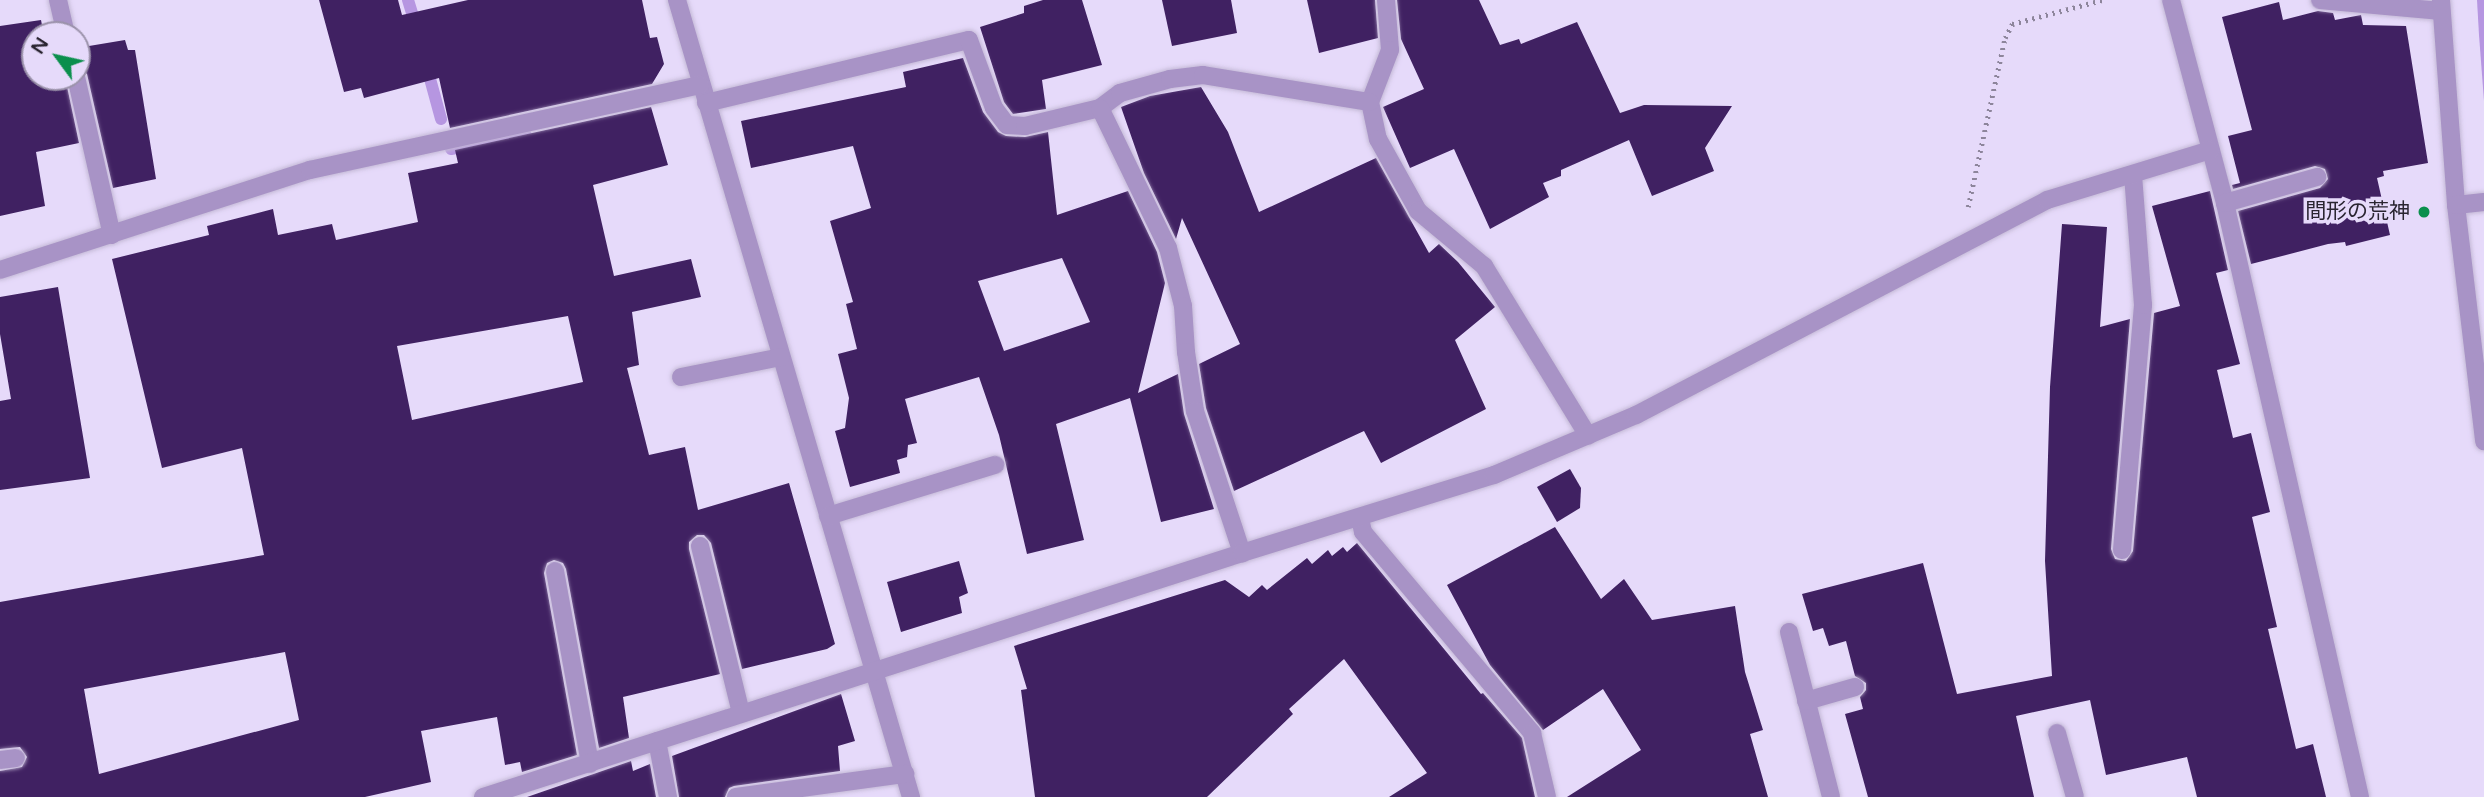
<!DOCTYPE html>
<html>
<head>
<meta charset="utf-8">
<style>
  body { margin:0 }
  #map { position:relative; width:2484px; height:797px; overflow:hidden; background:#e6dafa; font-family:"Varela Round","Noto Sans JP",sans-serif }
  div>[style] { position:absolute }
  .water>* { inset:0; background:#b696e1 }
  .stream>* { height:12px; margin:-6px; padding:0 6px; transform-origin:6px; border-radius:6px; background:#b696e1 }
  .building>* { inset:0; background:#402162 }
  .path>* { height:4.5px; margin-top:-2.25px; transform-origin:0; background:repeating-linear-gradient(90deg,#8d859b 0 2px,transparent 0 7px) }
  .roads { filter:drop-shadow(0 0 2px #c4b9d6) drop-shadow(0 0 2px #c4b9d6) }
  .minor>* { height:18px; margin:-9px; padding:0 9px; transform-origin:9px; border-radius:9px; background:#a893c6 }
  .dots>* { width:19px; height:19px; translate:-50% -50%; box-sizing:border-box; border:4px solid #e6dafa; border-radius:50% }
  span { translate:-50% -50%; white-space:nowrap; text-align:center; line-height:1.15; -webkit-text-stroke:7px #e6dafa; paint-order:stroke }
  .poi-label { font-size:21px; color:#2a2531 }
  .right { translate:-100% -50%; text-align:right }
  .north { position:absolute; left:21px; top:21px; width:70px; height:70px; box-sizing:border-box; background:#e6dafa; border:2px solid #9b92aa; border-radius:50%; rotate:303deg; font-size:19px; font-weight:700; line-height:28px; text-align:center; color:#2a2531 }
  .north::after { content:''; display:block; margin:auto; width:24px; height:32px; background:#0b8f4d; clip-path:polygon(50% 0,100% 100%,50% 72%,0 100%) }
</style>
</head>
<body>
<div id="map">
  <div class="water">
    <div style="clip-path:polygon(2477px 0,2484px 0,2484px 101px,2479px 35px)"></div>
  </div>
  <div class="stream">
    <div style="left:408px;top:0;width:27px;rotate:73deg"></div>
    <div style="left:426px;top:64px;width:57px;rotate:74.7deg"></div>
    <div style="left:451px;top:149px;width:76px;rotate:-10.6deg"></div>
  </div>
  <div class="building">
    <div style="clip-path:polygon(319px 0,398px 0,402px 15px,468px 0,642px 0,650px 38px,657px 37px,664px 64px,652px 84px,450px 128px,439px 78px,364px 98px,361px 88px,344px 92px)"></div>
    <div style="clip-path:polygon(1043px 0,1082px 0,1102px 65px,1042px 80px,1046px 109px,1013px 114px,1004px 102px,980px 27px,1024px 13px,1024px 6px)"></div>
    <div style="clip-path:polygon(1162px 0,1231px 0,1237px 33px,1172px 46px)"></div>
    <div style="clip-path:polygon(1307px 0,1375px 0,1378px 38px,1319px 53px)"></div>
    <div style="clip-path:polygon(1397px 0,1479px 0,1500px 45px,1519px 39px,1521px 44px,1577px 22px,1620px 113px,1644px 105px,1732px 106px,1705px 148px,1714px 171px,1652px 196px,1629px 140px,1561px 170px,1561px 176px,1543px 183px,1549px 197px,1490px 229px,1454px 149px,1410px 168px,1383px 107px,1424px 89px,1401px 39px)"></div>
    <div style="clip-path:polygon(2279px 2px,2283px 20px,2318px 11px,2333px 13px,2335px 20px,2361px 15px,2363px 25px,2406px 26px,2428px 163px,2383px 171px,2384px 176px,2377px 178px,2390px 235px,2346px 246px,2345px 242px,2328px 244px,2251px 264px,2238px 211px,2320px 188px,2328px 179px,2325px 169px,2315px 166px,2233px 189px,2232px 185px,2240px 183px,2228px 136px,2252px 130px,2222px 17px)"></div>
    <div style="clip-path:polygon(41px 20px,44px 35px,35px 35px,35px 77px,65px 77px,79px 143px,36px 152px,45px 206px,0 216px,0 26px)"></div>
    <div style="clip-path:polygon(125px 40px,128px 50px,135px 50px,156px 179px,113px 188px,87px 74px,77px 66px,77px 48px)"></div>
    <div style="clip-path:polygon(evenodd,963px 58px,983px 112px,998px 132px,1006px 136px,1025px 137px,1048px 132px,1057px 215px,1128px 191px,1157px 252px,1165px 283px,1138px 393px,1178px 374px,1184px 414px,1214px 509px,1161px 522px,1130px 398px,1056px 424px,1084px 540px,1027px 554px,999px 435px,979px 377px,905px 399px,917px 443px,908px 445px,907px 457px,897px 460px,900px 473px,850px 487px,835px 431px,845px 428px,849px 398px,838px 354px,857px 349px,846px 304px,853px 302px,830px 221px,871px 208px,853px 146px,751px 168px,741px 121px,906px 87px,903px 72px,963px 58px,1062px 258px,1090px 322px,1004px 351px,978px 281px,1062px 258px)"></div>
    <div style="clip-path:polygon(1201px 87px,1228px 132px,1259px 212px,1376px 158px,1429px 253px,1439px 244px,1458px 262px,1495px 307px,1455px 340px,1486px 409px,1381px 463px,1364px 431px,1234px 491px,1206px 408px,1199px 364px,1240px 344px,1182px 218px,1176px 239px,1144px 173px,1121px 107px,1150px 96px)"></div>
    <div style="clip-path:polygon(evenodd,651px 107px,668px 165px,593px 185px,614px 276px,691px 259px,701px 297px,632px 312px,639px 365px,627px 368px,649px 455px,685px 447px,698px 510px,789px 483px,835px 644px,827px 649px,742px 669px,711px 543px,704px 535px,697px 535px,689px 542px,689px 549px,720px 674px,623px 697px,629px 738px,599px 748px,566px 569px,563px 563px,554px 560px,547px 563px,544px 573px,577px 755px,522px 772px,520px 762px,505px 765px,497px 717px,421px 731px,431px 782px,365px 797px,0 797px,0 771px,22px 767px,27px 757px,20px 747px,0 749px,0 602px,264px 555px,242px 448px,162px 468px,112px 259px,209px 235px,207px 226px,273px 209px,278px 235px,332px 224px,336px 240px,418px 222px,408px 173px,458px 163px,455px 150px,651px 107px,568px 316px,583px 382px,412px 420px,397px 346px,568px 316px,651px 107px,285px 652px,299px 720px,99px 774px,84px 689px,285px 652px)"></div>
    <div style="clip-path:polygon(2210px 191px,2228px 270px,2216px 273px,2240px 364px,2217px 370px,2233px 438px,2251px 433px,2270px 512px,2252px 517px,2277px 627px,2268px 629px,2296px 749px,2313px 744px,2326px 797px,2197px 797px,2187px 757px,2106px 775px,2090px 700px,2016px 716px,2034px 797px,1868px 797px,1845px 714px,1863px 709px,1860px 697px,1866px 690px,1866px 683px,1855px 676px,1846px 641px,1829px 646px,1823px 628px,1813px 631px,1802px 594px,1923px 563px,1957px 694px,2052px 676px,2045px 561px,2050px 387px,2062px 224px,2107px 227px,2100px 327px,2130px 319px,2111px 549px,2115px 559px,2126px 561px,2133px 551px,2154px 313px,2180px 306px,2152px 206px)"></div>
    <div style="clip-path:polygon(58px 287px,90px 478px,0 490px,0 401px,11px 399px,0 334px,0 297px)"></div>
    <div style="clip-path:polygon(1570px 469px,1581px 488px,1580px 508px,1557px 522px,1537px 487px)"></div>
    <div style="clip-path:polygon(1555px 527px,1601px 599px,1624px 579px,1652px 620px,1735px 606px,1745px 672px,1763px 730px,1750px 734px,1768px 797px,1567px 797px,1641px 750px,1603px 689px,1543px 730px,1490px 665px,1447px 585px)"></div>
    <div style="clip-path:polygon(1357px 543px,1481px 694px,1483px 693px,1522px 738px,1535px 797px,1389px 797px,1427px 773px,1344px 659px,1289px 709px,1293px 714px,1207px 797px,1035px 797px,1021px 690px,1027px 689px,1014px 646px,1225px 580px,1249px 597px,1262px 585px,1267px 590px,1307px 558px,1312px 564px,1328px 550px,1332px 556px,1343px 547px,1347px 552px)"></div>
    <div style="clip-path:polygon(959px 561px,968px 593px,959px 597px,962px 613px,901px 632px,887px 582px)"></div>
    <div style="clip-path:polygon(841px 694px,855px 741px,838px 746px,840px 771px,734px 786px,729px 788px,725px 797px,679px 797px,672px 756px)"></div>
    <div style="clip-path:polygon(631px 761px,633px 771px,650px 764px,656px 797px,527px 797px)"></div>
  </div>
  <div class="path">
    <div style="left:1968px;top:207px;width:173px;rotate:-77.7deg"></div>
    <div style="left:2005px;top:38px;width:16px;rotate:-63deg"></div>
    <div style="left:2012px;top:24px;width:93px;rotate:-14.9deg"></div>
  </div>
  <div class="roads">
    <div class="minor">
      <div style="left:58px;top:0;width:36px;rotate:77deg"></div>
      <div style="left:677px;top:0;width:831px;rotate:73.64deg"></div>
      <div style="left:1386px;top:0;width:50px;rotate:85.4deg"></div>
      <div style="left:1390px;top:50px;width:56px;rotate:111deg"></div>
      <div style="left:1370px;top:102px;width:38px;rotate:78deg"></div>
      <div style="left:1378px;top:139px;width:82px;rotate:60.9deg"></div>
      <div style="left:1418px;top:211px;width:86px;rotate:39.8deg"></div>
      <div style="left:1484px;top:266px;width:199px;rotate:58.5deg"></div>
      <div style="left:2171px;top:0;width:210px;rotate:75.1deg"></div>
      <div style="left:2225px;top:203px;width:609px;rotate:77.2deg"></div>
      <div style="left:2320px;top:0;width:121px;rotate:5.2deg"></div>
      <div style="left:2441px;top:0;width:206px;rotate:85.8deg"></div>
      <div style="left:2456px;top:205px;width:238px;rotate:83.2deg"></div>
      <div style="left:76px;top:77px;width:162px;rotate:77.2deg"></div>
      <div style="left:706px;top:103px;width:270px;rotate:-13.5deg"></div>
      <div style="left:969px;top:40px;width:72px;rotate:69.8deg"></div>
      <div style="left:994px;top:108px;width:21px;rotate:53deg"></div>
      <div style="left:1007px;top:125px;width:18px;rotate:3deg"></div>
      <div style="left:1025px;top:126px;width:77px;rotate:-13.5deg"></div>
      <div style="left:1100px;top:108px;width:25px;rotate:-37deg"></div>
      <div style="left:1120px;top:93px;width:52px;rotate:-15.6deg"></div>
      <div style="left:1170px;top:79px;width:33px;rotate:-7deg"></div>
      <div style="left:1203px;top:75px;width:169px;rotate:9.2deg"></div>
      <div style="left:1100px;top:108px;width:156px;rotate:64.1deg"></div>
      <div style="left:1168px;top:248px;width:60px;rotate:75.5deg"></div>
      <div style="left:1183px;top:306px;width:46px;rotate:86.3deg"></div>
      <div style="left:1186px;top:352px;width:60px;rotate:81.3deg"></div>
      <div style="left:1195px;top:411px;width:150px;rotate:71.7deg"></div>
      <div style="left:2225px;top:203px;width:96px;rotate:-15.8deg"></div>
      <div style="left:2456px;top:205px;width:28px;rotate:-6deg"></div>
      <div style="left:0;top:270px;width:326px;rotate:-17.9deg"></div>
      <div style="left:310px;top:170px;width:399px;rotate:-12.3deg"></div>
      <div style="left:681px;top:377px;width:102px;rotate:-11.3deg"></div>
      <div style="left:828px;top:516px;width:175px;rotate:-17deg"></div>
      <div style="left:1360px;top:518px;width:14px;rotate:78deg"></div>
      <div style="left:1363px;top:532px;width:263px;rotate:49.9deg"></div>
      <div style="left:1532px;top:733px;width:66px;rotate:76.8deg"></div>
      <div style="left:700px;top:546px;width:172px;rotate:76.2deg"></div>
      <div style="left:2122px;top:550px;width:246px;rotate:-85.1deg"></div>
      <div style="left:2143px;top:305px;width:129px;rotate:-94.4deg"></div>
      <div style="left:555px;top:571px;width:196px;rotate:79.7deg"></div>
      <div style="left:1789px;top:632px;width:170px;rotate:75.7deg"></div>
      <div style="left:1806px;top:701px;width:51px;rotate:-15.9deg"></div>
      <div style="left:2057px;top:733px;width:66px;rotate:74.3deg"></div>
      <div style="left:657px;top:741px;width:57px;rotate:78.9deg"></div>
      <div style="left:0;top:760px;width:16px;rotate:-7deg"></div>
      <div style="left:483px;top:797px;width:797px;rotate:-17.82deg"></div>
      <div style="left:1242px;top:553px;width:264px;rotate:-17.2deg"></div>
      <div style="left:1494px;top:475px;width:154px;rotate:-22.9deg"></div>
      <div style="left:1636px;top:415px;width:464px;rotate:-27.6deg"></div>
      <div style="left:2047px;top:200px;width:171px;rotate:-17deg"></div>
      <div style="left:736px;top:797px;width:171px;rotate:-7.8deg"></div>
    </div>
  </div>
  <div class="dots">
    <div style="left:2424px;top:212px;background:#0b8f4d"></div>
  </div>
  <div class="poi-label">
    <span class="right" style="left:2410px;top:212px">間形の荒神</span>
  </div>
  <div class="north">N</div>
</div>
</body>
</html>
